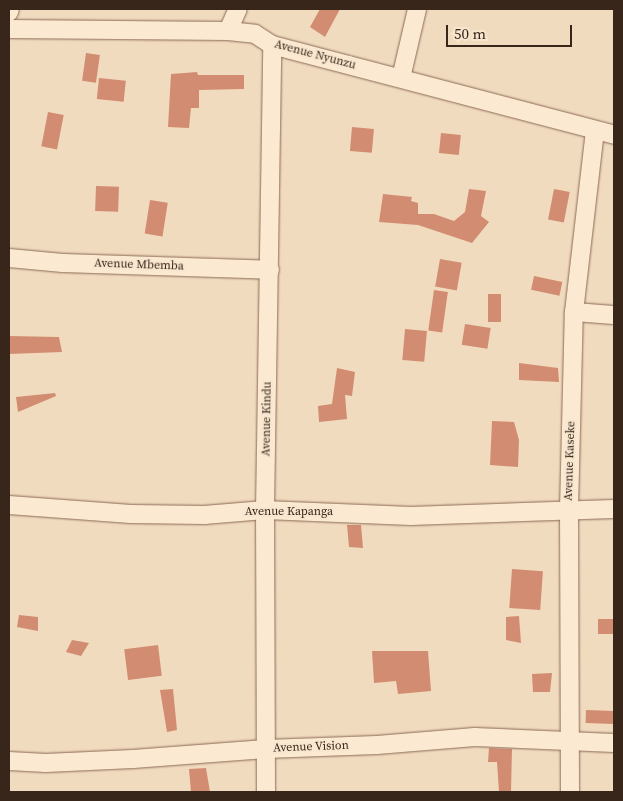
<!DOCTYPE html>
<html>
<head>
<meta charset="utf-8">
<style>
  body { margin:0 }
  #map { position:relative; width:623px; height:801px; overflow:hidden; background:#f1dbbe; font-family:"Source Serif 4",serif }
  div>[style] { position:absolute }
  .building>* { inset:0; background:#d28c71; transform-origin:0 0 }
  .roads { filter:drop-shadow(0 0 1px #8b6a55) drop-shadow(0 0 1px #8b6a55) }
  .street>* { height:18px; margin:-9px; padding:0 9px; transform-origin:9px; border-radius:9px; background:#fbe9d2 }
  span { translate:-50% -50%; white-space:nowrap; text-align:center; line-height:1.15; -webkit-text-stroke:4px #f8e6ce; paint-order:stroke }
  .street-label { font-size:12px; color:#39261b }
  .frame { position:absolute; inset:0; border:10px solid #39261b; pointer-events:none }
  .scale { position:absolute; left:446px; top:25px; width:126px; height:22px; box-sizing:border-box; border:2px solid #39261b; border-top:0; padding-left:6px; font-size:15px; line-height:18px; white-space:nowrap; color:#39261b; -webkit-text-stroke:4px #f8e6ce; paint-order:stroke }
</style>
</head>
<body>
<div id="map">
  <div class="building">
    <div style="clip-path:polygon(320px 9px,340px 9px,325px 37px,310px 27px)"></div>
    <div style="left:86px;top:53px;width:14px;height:28px;rotate:8deg"></div>
    <div style="clip-path:polygon(197px 72px,198px 75px,244px 75px,244px 89px,199px 90px,199px 108px,191px 108px,189px 128px,168px 127px,171px 74px)"></div>
    <div style="left:99px;top:78px;width:27px;height:21px;rotate:6deg"></div>
    <div style="left:48px;top:112px;width:16px;height:35px;rotate:11deg"></div>
    <div style="left:352px;top:127px;width:22px;height:24px;rotate:5deg"></div>
    <div style="left:441px;top:133px;width:20px;height:20px;rotate:6deg"></div>
    <div style="left:96px;top:186px;width:23px;height:25px;rotate:2deg"></div>
    <div style="clip-path:polygon(469px 189px,486px 191px,481px 216px,489px 222px,472px 243px,418px 225px,379px 222px,383px 194px,412px 197px,411px 201px,418px 203px,418px 214px,434px 214px,454px 221px,465px 212px)"></div>
    <div style="left:554px;top:189px;width:16px;height:31px;rotate:11deg"></div>
    <div style="left:150px;top:200px;width:18px;height:34px;rotate:9deg"></div>
    <div style="left:440px;top:259px;width:22px;height:28px;rotate:10deg"></div>
    <div style="left:534px;top:276px;width:29px;height:14px;rotate:12deg"></div>
    <div style="left:434px;top:290px;width:14px;height:41px;rotate:8deg"></div>
    <div style="left:488px;top:294px;width:13px;height:28px"></div>
    <div style="left:465px;top:324px;width:26px;height:21px;rotate:9deg"></div>
    <div style="left:405px;top:329px;width:22px;height:31px;rotate:5deg"></div>
    <div style="clip-path:polygon(9px 336px,59px 337px,62px 352px,9px 354px)"></div>
    <div style="clip-path:polygon(519px 363px,558px 368px,559px 382px,519px 380px)"></div>
    <div style="clip-path:polygon(337px 368px,355px 372px,352px 396px,345px 395px,347px 419px,319px 422px,318px 406px,332px 404px)"></div>
    <div style="clip-path:polygon(55px 393px,56px 396px,18px 412px,16px 397px)"></div>
    <div style="clip-path:polygon(492px 421px,514px 422px,519px 440px,518px 467px,490px 465px)"></div>
    <div style="clip-path:polygon(347px 525px,361px 525px,363px 548px,349px 547px)"></div>
    <div style="left:512px;top:569px;width:31px;height:39px;rotate:4deg"></div>
    <div style="clip-path:polygon(19px 615px,38px 617px,38px 631px,17px 627px)"></div>
    <div style="clip-path:polygon(519px 616px,521px 643px,506px 640px,506px 617px)"></div>
    <div style="left:598px;top:619px;width:16px;height:15px"></div>
    <div style="clip-path:polygon(72px 640px,89px 643px,81px 656px,66px 652px)"></div>
    <div style="left:158px;top:645px;width:31px;height:34px;rotate:83deg"></div>
    <div style="clip-path:polygon(372px 651px,428px 651px,431px 691px,398px 694px,396px 681px,374px 683px)"></div>
    <div style="clip-path:polygon(552px 673px,550px 692px,533px 692px,532px 674px)"></div>
    <div style="clip-path:polygon(173px 689px,177px 730px,167px 732px,160px 690px)"></div>
    <div style="left:586px;top:710px;width:28px;height:13px;rotate:2deg"></div>
    <div style="clip-path:polygon(489px 748px,512px 749px,511px 792px,499px 792px,497px 762px,488px 762px)"></div>
    <div style="clip-path:polygon(206px 768px,210px 792px,191px 792px,189px 769px)"></div>
  </div>
  <div class="roads">
    <div class="street">
      <div style="left:9px;top:12px;width:3px;rotate:-72deg"></div>
      <div style="left:9px;top:29px;width:219px;rotate:0.5deg"></div>
      <div style="left:228px;top:31px;width:27px;rotate:6deg"></div>
      <div style="left:255px;top:34px;width:20px;rotate:33deg"></div>
      <div style="left:272px;top:45px;width:354px;rotate:14.7deg"></div>
      <div style="left:228px;top:31px;width:24px;rotate:-66deg"></div>
      <div style="left:401px;top:78px;width:71px;rotate:-76.9deg"></div>
      <div style="left:9px;top:258px;width:54px;rotate:5.3deg"></div>
      <div style="left:63px;top:263px;width:207px;rotate:1.9deg"></div>
      <div style="left:574px;top:312px;width:40px;rotate:4.3deg"></div>
      <div style="left:9px;top:505px;width:122px;rotate:4.2deg"></div>
      <div style="left:131px;top:514px;width:73px;rotate:0.8deg"></div>
      <div style="left:204px;top:515px;width:61px;rotate:-4.7deg"></div>
      <div style="left:265px;top:510px;width:146px;rotate:2.4deg"></div>
      <div style="left:411px;top:516px;width:203px;rotate:-2deg"></div>
      <div style="left:9px;top:761px;width:37px;rotate:3deg"></div>
      <div style="left:46px;top:763px;width:87px;rotate:-2.6deg"></div>
      <div style="left:133px;top:759px;width:133px;rotate:-4.3deg"></div>
      <div style="left:266px;top:749px;width:111px;rotate:-2.1deg"></div>
      <div style="left:377px;top:745px;width:98px;rotate:-4.7deg"></div>
      <div style="left:475px;top:737px;width:139px;rotate:2.5deg"></div>
      <div style="left:266px;top:792px;width:282px;rotate:-90.2deg"></div>
      <div style="left:265px;top:510px;width:465px;rotate:-89.1deg"></div>
      <div style="left:570px;top:792px;width:282px;rotate:-90.2deg"></div>
      <div style="left:569px;top:510px;width:198px;rotate:-88.6deg"></div>
      <div style="left:574px;top:312px;width:182px;rotate:-83.4deg"></div>
    </div>
  </div>
  <div class="street-label">
    <span style="left:315px;top:55px;rotate:15deg">Avenue Nyunzu</span>
    <span style="left:139px;top:265px;rotate:2deg">Avenue Mbemba</span>
    <span style="left:267px;top:419px;rotate:-89deg">Avenue Kindu</span>
    <span style="left:570px;top:461px;rotate:-88deg">Avenue Kaseke</span>
    <span style="left:289px;top:512px">Avenue Kapanga</span>
    <span style="left:311px;top:747px;rotate:-2deg">Avenue Vision</span>
  </div>
  <div class="frame"></div>
  <div class="scale">50 m</div>
</div>
</body>
</html>
